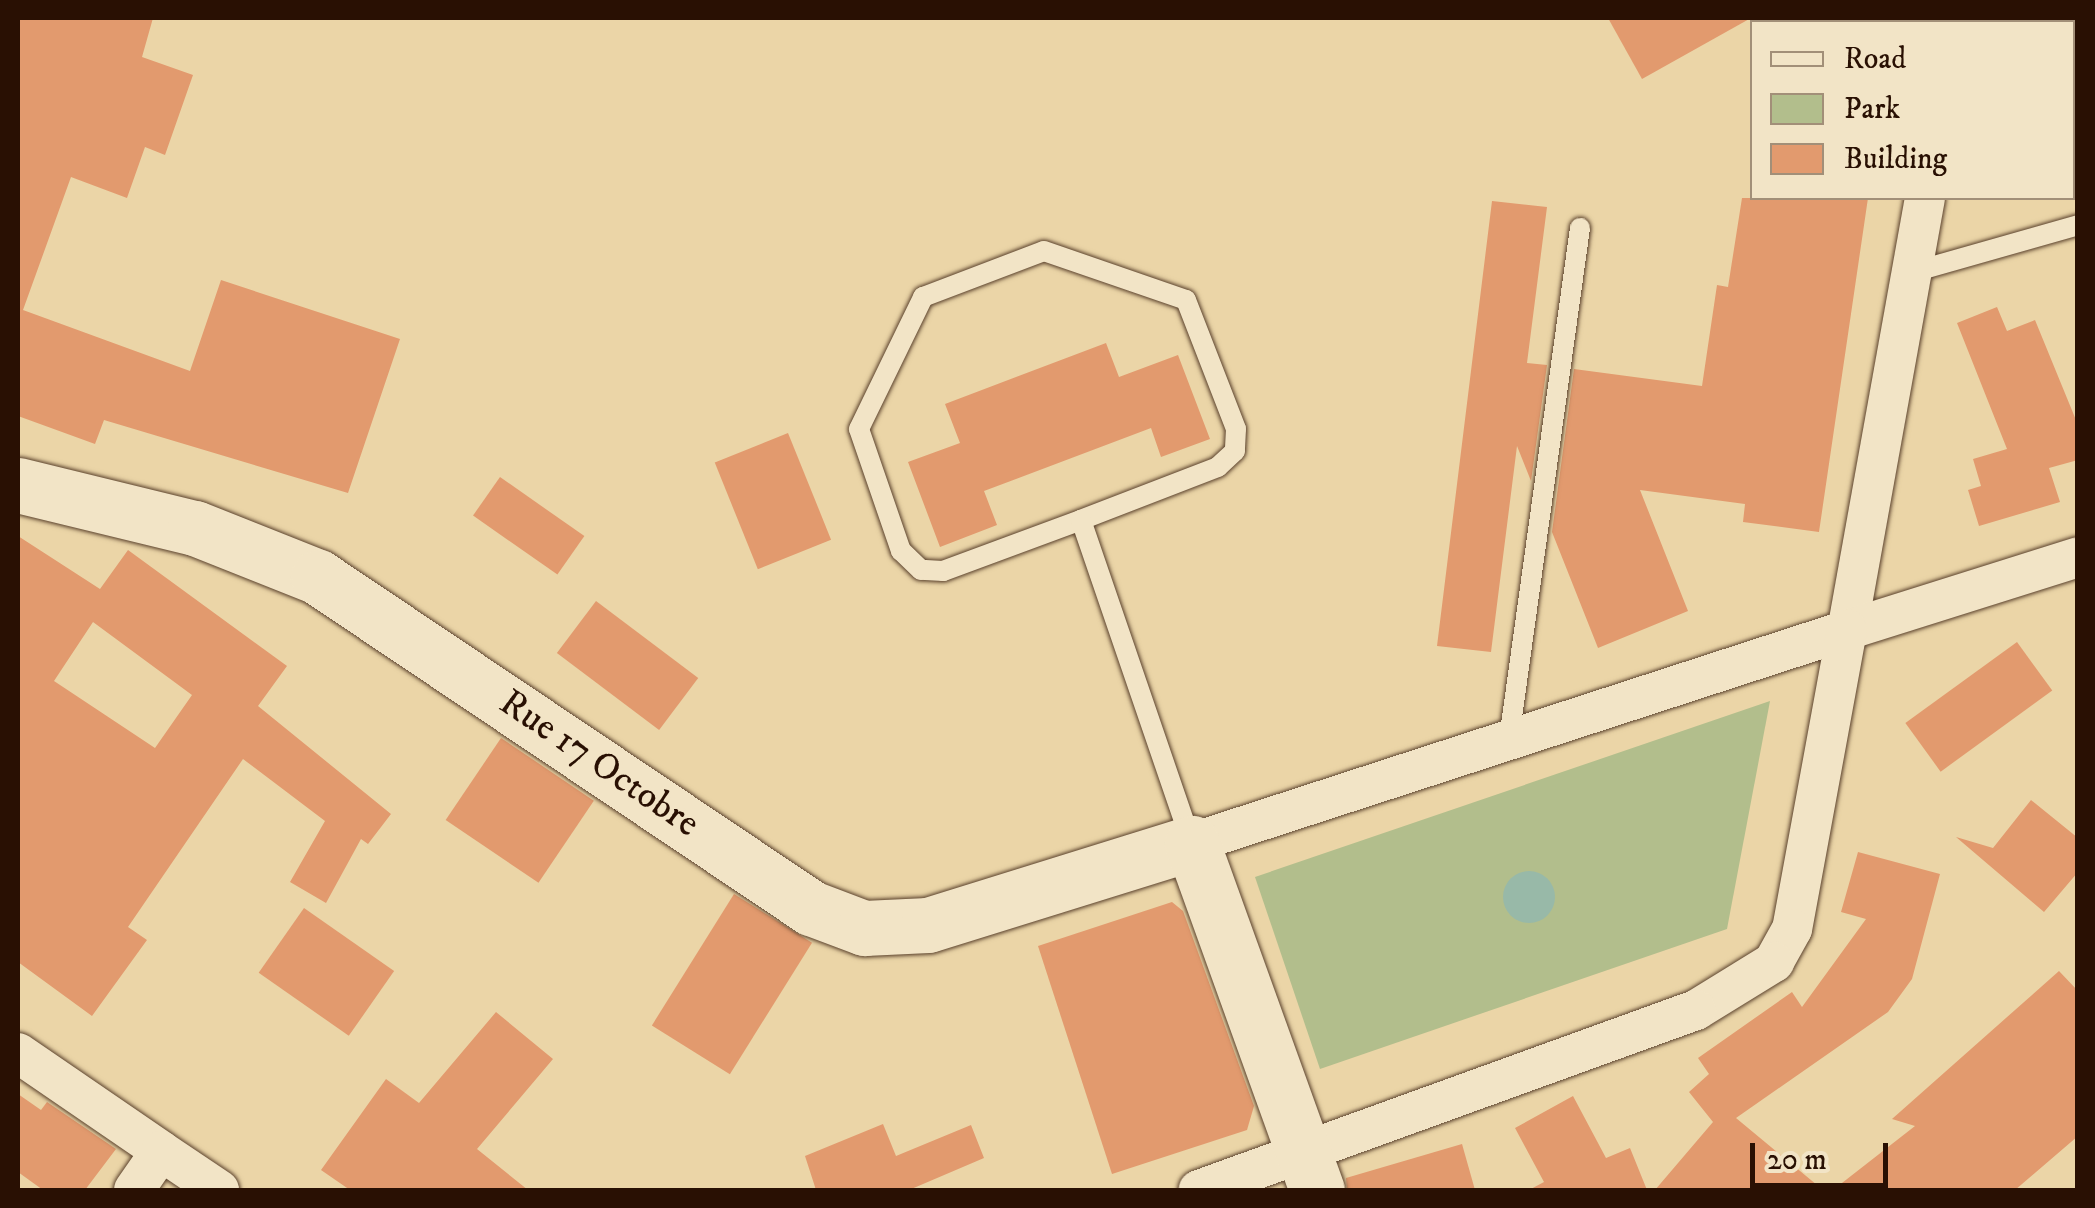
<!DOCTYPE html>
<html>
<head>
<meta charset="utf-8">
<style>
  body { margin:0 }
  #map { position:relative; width:2095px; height:1208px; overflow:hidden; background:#ebd5a7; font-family:"IM FELL DW Pica",serif }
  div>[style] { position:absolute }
  .green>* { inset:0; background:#b2be8c }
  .water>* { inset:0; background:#98b9a8 }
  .round { border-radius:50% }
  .building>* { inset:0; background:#e29a6e; transform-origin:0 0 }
  .roads { filter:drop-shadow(0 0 2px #5a412c) drop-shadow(0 0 2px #5a412c) }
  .lane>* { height:20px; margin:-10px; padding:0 10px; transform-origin:10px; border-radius:10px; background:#f2e4c6 }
  .street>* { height:40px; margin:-20px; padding:0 20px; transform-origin:20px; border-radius:20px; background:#f2e4c6 }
  .secondary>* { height:55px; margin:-27.5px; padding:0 27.5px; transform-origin:27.5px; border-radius:27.5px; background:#f2e4c6 }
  span { translate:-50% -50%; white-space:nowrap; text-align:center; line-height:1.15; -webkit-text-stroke:8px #f2e4c6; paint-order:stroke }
  .street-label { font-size:38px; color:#291003 }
  .frame { position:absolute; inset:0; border:20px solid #291003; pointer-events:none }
  .legend { position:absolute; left:1750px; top:20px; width:325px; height:180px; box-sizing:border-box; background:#f2e4c6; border:2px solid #a28f78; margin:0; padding:12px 18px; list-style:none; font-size:30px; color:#291003 }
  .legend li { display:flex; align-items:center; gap:20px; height:50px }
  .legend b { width:50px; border:2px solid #a28f78 }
  .scale { position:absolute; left:1750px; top:1143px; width:138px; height:45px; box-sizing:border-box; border:5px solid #291003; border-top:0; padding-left:12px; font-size:30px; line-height:35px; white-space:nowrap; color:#291003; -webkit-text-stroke:8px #f2e4c6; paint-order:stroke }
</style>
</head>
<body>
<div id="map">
  <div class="green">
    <div style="clip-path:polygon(1770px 701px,1727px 929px,1320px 1069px,1255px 877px)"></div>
  </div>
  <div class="water">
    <div class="round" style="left:1503px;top:871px;width:52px;height:52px"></div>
  </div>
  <div class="building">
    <div style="clip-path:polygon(18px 18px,153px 18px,142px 57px,193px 75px,165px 155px,145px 147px,127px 198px,71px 177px,23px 310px,190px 371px,221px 280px,400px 339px,348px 493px,104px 420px,95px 444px,18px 416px)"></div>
    <div style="clip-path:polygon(1608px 18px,1751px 18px,1642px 79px)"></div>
    <div style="clip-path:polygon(1742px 198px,1868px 198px,1819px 532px,1743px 522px,1745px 504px,1640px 490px,1688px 611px,1598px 648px,1552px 532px,1574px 369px,1702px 386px,1717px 285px,1728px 287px)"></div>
    <div style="clip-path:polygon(1492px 201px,1547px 207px,1527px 363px,1547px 365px,1531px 481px,1517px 446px,1491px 652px,1437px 646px)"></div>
    <div style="clip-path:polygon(1997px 307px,2007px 331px,2035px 320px,2078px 425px,2078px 460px,2049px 468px,2060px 502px,1979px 526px,1968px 490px,1981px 486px,1973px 459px,2007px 449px,1957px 323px)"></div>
    <div style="clip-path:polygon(1106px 343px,1119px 377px,1178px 355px,1210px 439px,1161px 457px,1151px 428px,984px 491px,997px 525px,940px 547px,908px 462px,960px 443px,945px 404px)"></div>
    <div style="left:788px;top:433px;width:115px;height:79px;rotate:68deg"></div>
    <div style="left:500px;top:477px;width:103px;height:47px;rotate:35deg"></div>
    <div style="clip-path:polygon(evenodd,18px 536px,100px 589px,128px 550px,287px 666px,258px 706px,391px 814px,368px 844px,361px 839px,326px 903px,290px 882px,325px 821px,243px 759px,128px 927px,147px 940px,92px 1016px,18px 962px,18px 536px,93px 622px,192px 695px,155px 748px,54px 681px,93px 622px)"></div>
    <div style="left:596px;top:601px;width:128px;height:65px;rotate:37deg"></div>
    <div style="left:2017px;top:642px;width:60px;height:138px;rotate:54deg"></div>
    <div style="left:501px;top:738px;width:112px;height:99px;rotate:34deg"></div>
    <div style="clip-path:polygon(2031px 800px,2078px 838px,2078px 872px,2044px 912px,1956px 837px,1993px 848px)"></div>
    <div style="clip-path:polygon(1858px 852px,1940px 874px,1912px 979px,1888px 1012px,1736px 1118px,1823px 1190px,1655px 1190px,1713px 1122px,1689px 1092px,1709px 1074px,1698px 1058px,1792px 992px,1802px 1007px,1866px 919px,1841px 912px)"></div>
    <div style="left:734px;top:894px;width:92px;height:155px;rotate:32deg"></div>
    <div style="clip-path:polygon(1172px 902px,1183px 911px,1254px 1106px,1247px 1130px,1112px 1174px,1038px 946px)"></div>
    <div style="left:304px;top:908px;width:110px;height:79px;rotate:35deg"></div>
    <div style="clip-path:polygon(2059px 971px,2078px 991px,2078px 1136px,2015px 1190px,1833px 1190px,1915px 1126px,1892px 1119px)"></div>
    <div style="clip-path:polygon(496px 1012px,553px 1059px,477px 1149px,528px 1190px,350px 1190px,321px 1170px,386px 1079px,419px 1103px)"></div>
    <div style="clip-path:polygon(18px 1094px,41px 1110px,47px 1102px,116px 1149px,85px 1190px,43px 1190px,18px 1172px)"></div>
    <div style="clip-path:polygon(1573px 1096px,1606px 1158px,1630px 1148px,1647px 1190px,1529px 1190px,1544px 1182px,1515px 1128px)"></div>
    <div style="clip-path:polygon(883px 1124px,896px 1156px,971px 1125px,984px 1158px,909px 1190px,816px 1190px,805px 1156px)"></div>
    <div style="clip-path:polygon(1462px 1144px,1475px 1190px,1347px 1190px,1346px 1178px)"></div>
  </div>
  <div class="roads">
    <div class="lane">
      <div style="left:1910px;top:273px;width:175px;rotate:-15.9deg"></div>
      <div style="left:1081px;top:520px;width:147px;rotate:159.7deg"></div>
      <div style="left:943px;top:571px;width:22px;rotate:-177deg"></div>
      <div style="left:921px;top:570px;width:28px;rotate:-136deg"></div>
      <div style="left:901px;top:551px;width:129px;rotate:-109deg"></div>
      <div style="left:859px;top:429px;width:147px;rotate:-64.1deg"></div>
      <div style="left:923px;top:297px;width:129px;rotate:-20.8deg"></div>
      <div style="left:1044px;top:251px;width:150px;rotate:19deg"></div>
      <div style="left:1186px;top:300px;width:138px;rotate:68.8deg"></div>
      <div style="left:1236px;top:429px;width:22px;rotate:93deg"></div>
      <div style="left:1235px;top:451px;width:23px;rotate:137deg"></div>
      <div style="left:1218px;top:467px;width:147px;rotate:158.9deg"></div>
      <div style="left:1081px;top:520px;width:339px;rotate:71.1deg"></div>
      <div style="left:1509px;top:739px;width:516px;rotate:-82.09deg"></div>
    </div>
    <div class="street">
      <div style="left:1963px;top:22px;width:6px;rotate:-45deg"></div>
      <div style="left:1925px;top:198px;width:439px;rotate:100.2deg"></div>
      <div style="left:1847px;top:630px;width:242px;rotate:-17.5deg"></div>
      <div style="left:1192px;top:843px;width:689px;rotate:-18.01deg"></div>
      <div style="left:1847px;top:630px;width:304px;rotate:100.4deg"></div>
      <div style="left:1792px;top:929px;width:38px;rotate:119deg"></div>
      <div style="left:1774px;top:962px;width:92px;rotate:148.4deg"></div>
      <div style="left:1696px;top:1010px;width:529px;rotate:160.09deg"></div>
      <div style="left:18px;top:1053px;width:173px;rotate:34.4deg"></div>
      <div style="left:134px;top:1190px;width:47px;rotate:-55.3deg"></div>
      <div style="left:161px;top:1151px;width:70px;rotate:33.9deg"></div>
    </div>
    <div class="secondary">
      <div style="left:18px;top:485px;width:182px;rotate:13.7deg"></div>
      <div style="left:195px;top:528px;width:132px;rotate:21.7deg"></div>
      <div style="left:318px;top:577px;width:594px;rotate:33.88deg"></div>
      <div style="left:811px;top:908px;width:57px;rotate:20.7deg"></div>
      <div style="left:864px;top:928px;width:64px;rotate:-2.7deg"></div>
      <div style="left:928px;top:925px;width:276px;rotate:-17.3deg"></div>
      <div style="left:1192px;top:843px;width:369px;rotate:70.2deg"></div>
    </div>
  </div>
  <div class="street-label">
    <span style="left:599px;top:764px;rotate:34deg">Rue 17 Octobre</span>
  </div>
  <div class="frame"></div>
  <ul class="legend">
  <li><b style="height:12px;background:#f2e4c6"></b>Road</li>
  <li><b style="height:28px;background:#b2be8c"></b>Park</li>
  <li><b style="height:28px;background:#e29a6e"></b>Building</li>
  </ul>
  <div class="scale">20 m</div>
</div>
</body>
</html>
